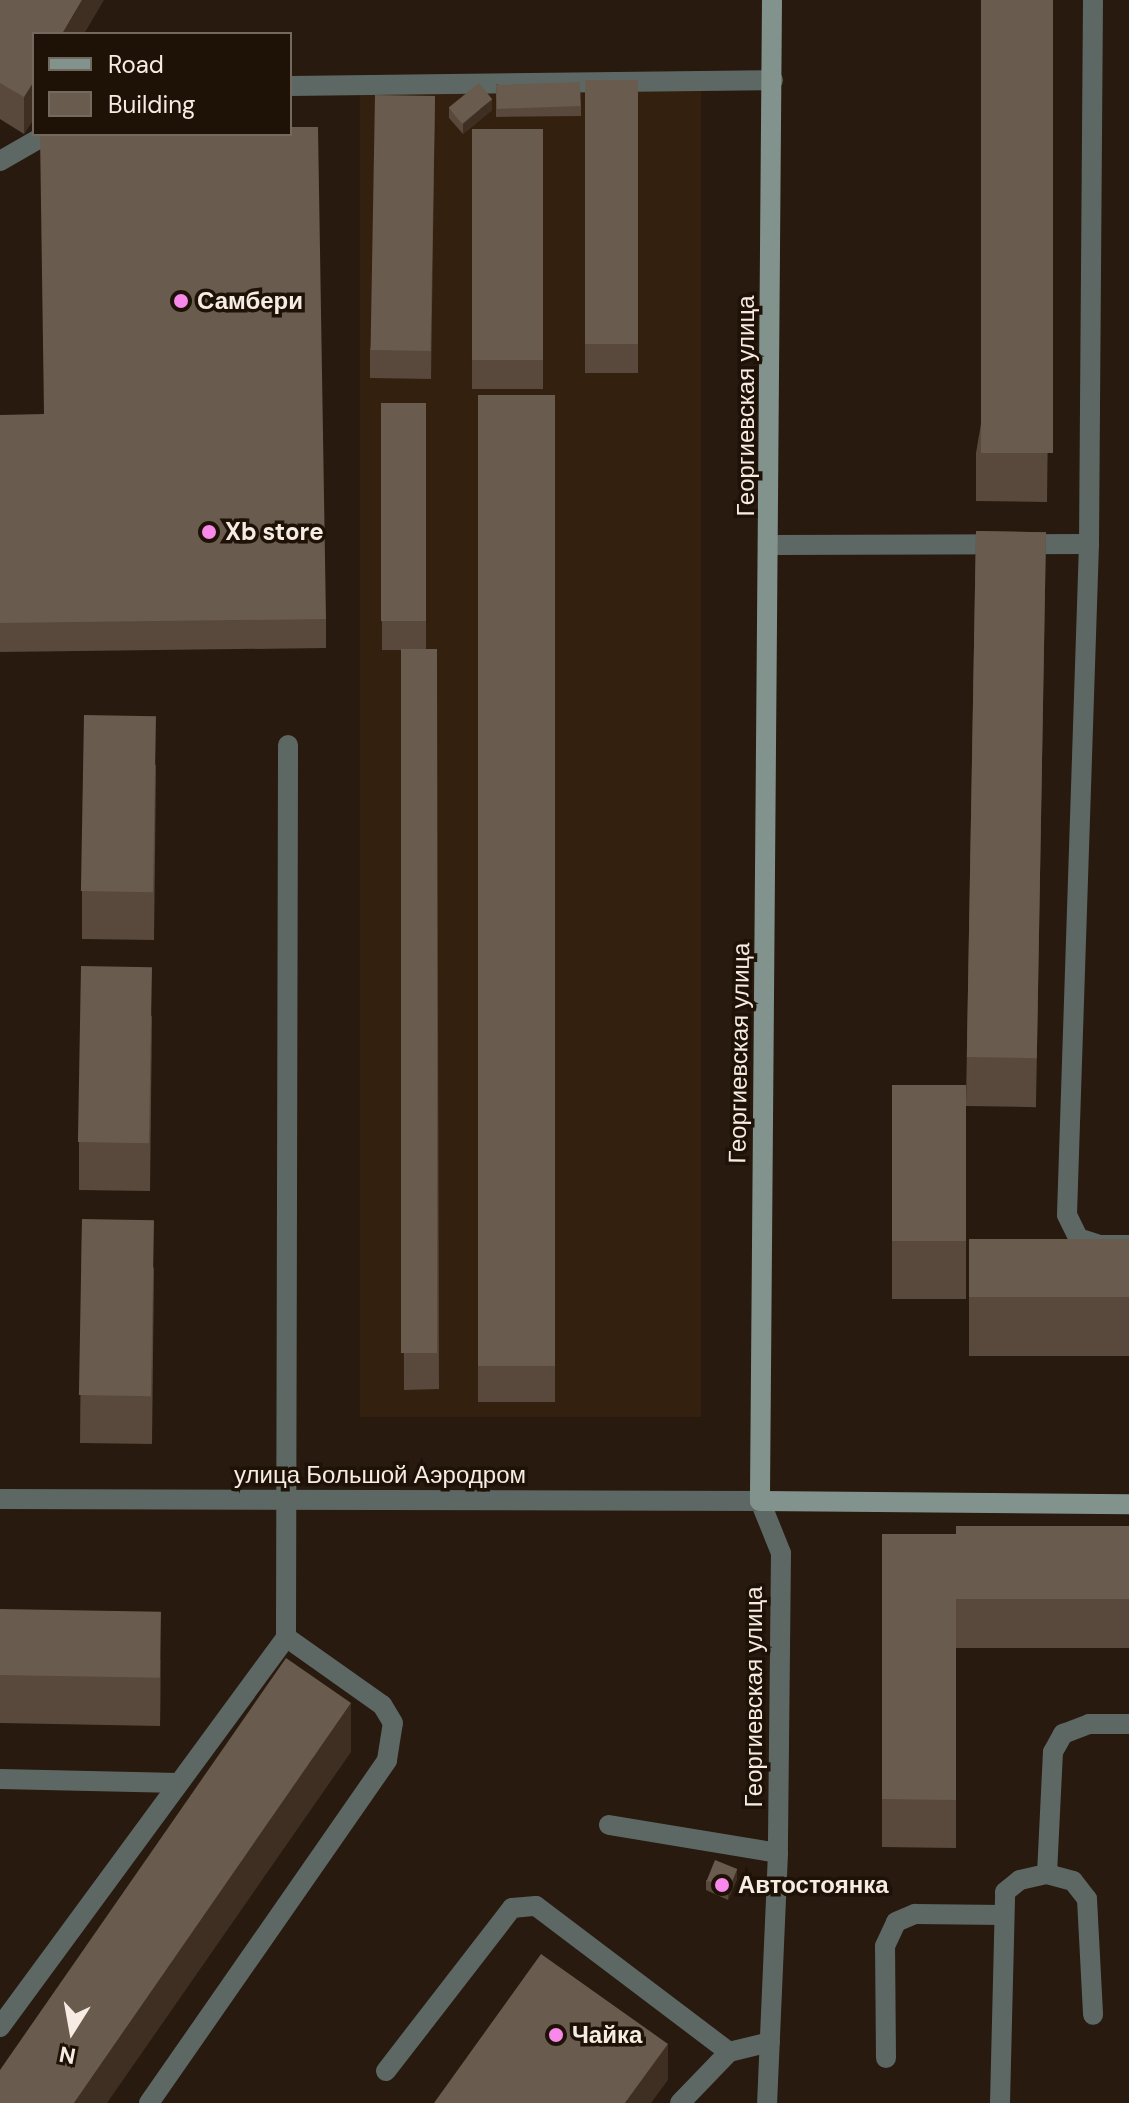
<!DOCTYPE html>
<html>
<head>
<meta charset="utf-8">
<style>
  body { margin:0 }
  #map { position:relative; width:1129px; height:2103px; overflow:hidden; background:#281a0e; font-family:"DM Sans",sans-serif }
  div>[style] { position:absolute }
  .built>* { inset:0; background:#33200f; transform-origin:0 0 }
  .lane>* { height:20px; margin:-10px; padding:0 10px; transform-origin:10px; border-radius:10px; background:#5d6865 }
  .street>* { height:20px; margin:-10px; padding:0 10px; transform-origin:10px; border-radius:10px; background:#5d6865 }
  .secondary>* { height:20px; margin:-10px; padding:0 10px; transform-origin:10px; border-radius:10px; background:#82938e }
  .wall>* { inset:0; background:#58493c; transform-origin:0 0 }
  .shaded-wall>* { inset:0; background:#3e2f22 }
  .building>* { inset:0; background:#695b4e; transform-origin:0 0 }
  .dots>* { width:22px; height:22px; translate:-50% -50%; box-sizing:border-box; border:4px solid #1e1105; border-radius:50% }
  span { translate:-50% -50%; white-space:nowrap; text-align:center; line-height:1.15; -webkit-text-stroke:7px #1e1105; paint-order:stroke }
  .poi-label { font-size:24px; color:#f6ece4; font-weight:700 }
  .left { translate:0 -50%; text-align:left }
  .street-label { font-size:24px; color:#f6ece4 }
  .legend { position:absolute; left:32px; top:32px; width:260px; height:104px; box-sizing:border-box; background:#1e1105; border:2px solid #74695e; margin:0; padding:10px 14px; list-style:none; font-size:24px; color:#f6ece4 }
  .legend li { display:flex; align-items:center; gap:16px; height:40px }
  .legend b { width:40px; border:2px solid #74695e }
  .north { position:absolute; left:32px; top:1991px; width:80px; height:80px; -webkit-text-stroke:6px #1e1105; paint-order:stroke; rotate:191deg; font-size:22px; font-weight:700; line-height:32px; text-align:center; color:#f6ece4 }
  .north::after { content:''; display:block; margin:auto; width:28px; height:36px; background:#f6ece4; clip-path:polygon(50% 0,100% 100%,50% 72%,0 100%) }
</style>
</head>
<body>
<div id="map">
  <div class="built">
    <div style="left:360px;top:89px;width:341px;height:1328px"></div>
  </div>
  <div class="lane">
    <div style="left:290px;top:86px;width:483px;rotate:-0.7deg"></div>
    <div style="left:0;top:161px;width:54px;rotate:-29.9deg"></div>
    <div style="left:1089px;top:544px;width:544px;rotate:-89.58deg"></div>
    <div style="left:772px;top:545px;width:317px;rotate:-0.2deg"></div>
    <div style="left:1089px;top:544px;width:671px;rotate:91.88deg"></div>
    <div style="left:1067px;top:1215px;width:25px;rotate:64deg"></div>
    <div style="left:1078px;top:1238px;width:22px;rotate:18deg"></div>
    <div style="left:1099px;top:1245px;width:30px"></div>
    <div style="left:0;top:1779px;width:179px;rotate:1.3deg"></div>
    <div style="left:609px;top:1825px;width:171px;rotate:9.4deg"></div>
    <div style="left:1047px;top:1874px;width:27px;rotate:15deg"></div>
    <div style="left:1073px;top:1881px;width:23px;rotate:52deg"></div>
    <div style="left:1087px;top:1899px;width:116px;rotate:87deg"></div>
    <div style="left:0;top:2027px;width:484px;rotate:-53.7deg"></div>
    <div style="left:286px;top:1637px;width:892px;rotate:-89.87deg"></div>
    <div style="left:886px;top:2058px;width:112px;rotate:-90.5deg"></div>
    <div style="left:885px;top:1946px;width:26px;rotate:-65deg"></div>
    <div style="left:896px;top:1922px;width:21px;rotate:-23deg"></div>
    <div style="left:915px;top:1914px;width:89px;rotate:0.6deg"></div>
    <div style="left:386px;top:2071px;width:206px;rotate:-52.3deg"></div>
    <div style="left:512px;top:1908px;width:24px;rotate:-5deg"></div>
    <div style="left:536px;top:1906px;width:242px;rotate:37.1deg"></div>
    <div style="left:149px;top:2103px;width:417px;rotate:-55.2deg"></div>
    <div style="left:387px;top:1760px;width:37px;rotate:-81deg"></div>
    <div style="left:393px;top:1723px;width:21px;rotate:-121deg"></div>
    <div style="left:382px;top:1705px;width:118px;rotate:-144.7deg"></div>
    <div style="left:680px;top:2103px;width:71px;rotate:-46.1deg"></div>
    <div style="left:729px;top:2052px;width:42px;rotate:-13.7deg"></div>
    <div style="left:1000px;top:2103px;width:211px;rotate:-88.6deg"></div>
    <div style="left:1005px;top:1892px;width:19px;rotate:-39deg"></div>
    <div style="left:1020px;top:1880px;width:28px;rotate:-13deg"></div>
    <div style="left:1047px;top:1874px;width:122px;rotate:-87.2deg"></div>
    <div style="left:1053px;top:1752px;width:21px;rotate:-61deg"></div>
    <div style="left:1063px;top:1734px;width:28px;rotate:-21deg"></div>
    <div style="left:1089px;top:1724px;width:40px"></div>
  </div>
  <div class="street">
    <div style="left:0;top:1499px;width:760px;rotate:0.15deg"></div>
    <div style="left:760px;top:1501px;width:56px;rotate:68deg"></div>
    <div style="left:781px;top:1553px;width:300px;rotate:90.6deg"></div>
    <div style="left:778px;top:1853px;width:250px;rotate:92.5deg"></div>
  </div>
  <div class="secondary">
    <div style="left:772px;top:0;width:1501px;rotate:90.46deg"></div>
    <div style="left:760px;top:1501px;width:369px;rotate:0.5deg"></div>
  </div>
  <div class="wall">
    <div style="clip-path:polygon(0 0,34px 34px,34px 118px,24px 134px,0 119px)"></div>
    <div style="clip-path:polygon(1053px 0,1047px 502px,976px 501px,976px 453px)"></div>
    <div style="left:638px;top:80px;width:293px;height:53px;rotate:90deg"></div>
    <div style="clip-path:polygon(496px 84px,581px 106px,581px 116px,496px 117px)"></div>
    <div style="clip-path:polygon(435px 96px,431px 379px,370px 378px,370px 350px)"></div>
    <div style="clip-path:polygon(449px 108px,492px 110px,463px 134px,449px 118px)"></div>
    <div style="left:472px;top:129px;width:71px;height:260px"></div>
    <div style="left:478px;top:395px;width:77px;height:1007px"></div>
    <div style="clip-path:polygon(381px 403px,426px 403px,426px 649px,437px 649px,439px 1389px,404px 1390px,401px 650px,382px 650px)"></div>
    <div style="clip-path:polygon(0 415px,326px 619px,326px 648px,0 652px)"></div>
    <div style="left:976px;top:531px;width:70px;height:575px;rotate:1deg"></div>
    <div style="clip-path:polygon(156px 764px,154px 940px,82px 939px,82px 891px)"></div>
    <div style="clip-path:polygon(152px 1015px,150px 1191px,79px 1190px,79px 1142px)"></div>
    <div style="left:892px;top:1085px;width:74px;height:214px"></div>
    <div style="clip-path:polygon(82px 1219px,154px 1268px,152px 1444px,80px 1443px)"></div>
    <div style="left:1129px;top:1239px;width:117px;height:160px;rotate:90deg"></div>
    <div style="clip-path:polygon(1129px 1526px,1129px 1648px,956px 1648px,956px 1848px,882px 1847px,882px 1534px,956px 1534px)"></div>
    <div style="clip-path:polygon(0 1609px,161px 1660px,160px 1726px,0 1723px)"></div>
    <div style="clip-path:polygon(737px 1879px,728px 1900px,706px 1890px,706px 1880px)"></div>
  </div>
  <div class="shaded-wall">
    <div style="clip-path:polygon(82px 0,104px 0,84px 34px,62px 34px)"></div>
    <div style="clip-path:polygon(34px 81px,34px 118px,24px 134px,24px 97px)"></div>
    <div style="clip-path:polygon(492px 99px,492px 110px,463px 134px,463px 124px)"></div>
    <div style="clip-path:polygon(161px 1611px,161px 1660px,160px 1726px,160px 1677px)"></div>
    <div style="clip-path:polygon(351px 1703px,351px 1752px,107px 2103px,74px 2103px)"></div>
    <div style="clip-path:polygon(737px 1869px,737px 1879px,728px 1900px,728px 1889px)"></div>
    <div style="clip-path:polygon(668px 2044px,668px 2080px,651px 2103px,625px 2103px)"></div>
  </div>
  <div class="building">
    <div style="clip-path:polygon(0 0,82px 0,62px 34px,34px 34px,34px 81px,24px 97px,0 83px)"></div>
    <div style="left:981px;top:0;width:72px;height:453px"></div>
    <div style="left:638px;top:80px;width:264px;height:53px;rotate:90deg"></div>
    <div style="left:580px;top:82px;width:24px;height:84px;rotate:88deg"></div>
    <div style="left:479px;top:83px;width:21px;height:39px;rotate:51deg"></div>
    <div style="left:375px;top:95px;width:60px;height:255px;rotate:1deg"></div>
    <div style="clip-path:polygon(290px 127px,318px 127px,326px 619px,0 623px,0 415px,44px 414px,40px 134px,290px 134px)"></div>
    <div style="left:472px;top:129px;width:71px;height:231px"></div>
    <div style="left:478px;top:395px;width:77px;height:971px"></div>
    <div style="left:381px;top:403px;width:45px;height:218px"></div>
    <div style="left:976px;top:531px;width:70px;height:526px;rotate:1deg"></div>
    <div style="left:401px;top:649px;width:36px;height:704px"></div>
    <div style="left:84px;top:715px;width:72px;height:176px;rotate:1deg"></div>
    <div style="left:81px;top:966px;width:71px;height:176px;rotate:1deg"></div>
    <div style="left:892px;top:1085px;width:74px;height:156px"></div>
    <div style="left:82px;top:1219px;width:72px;height:176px;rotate:1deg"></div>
    <div style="left:1129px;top:1239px;width:58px;height:160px;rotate:90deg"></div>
    <div style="clip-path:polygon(956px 1526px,1129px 1526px,1129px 1599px,956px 1599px,956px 1800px,882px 1799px,882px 1534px,956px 1534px)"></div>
    <div style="left:0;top:1609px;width:161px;height:66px;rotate:1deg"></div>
    <div style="clip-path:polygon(286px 1658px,351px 1703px,74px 2103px,0 2103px,0 2070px)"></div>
    <div style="left:715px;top:1860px;width:24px;height:22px;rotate:22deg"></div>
    <div style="clip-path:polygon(541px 1954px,668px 2044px,625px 2103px,434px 2103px)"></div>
  </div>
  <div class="dots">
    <div style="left:181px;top:301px;background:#f888e9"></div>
    <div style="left:209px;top:532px;background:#f888e9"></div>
    <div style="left:722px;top:1885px;background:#f888e9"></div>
    <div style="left:556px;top:2035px;background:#f888e9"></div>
  </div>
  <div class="poi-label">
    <span class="left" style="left:197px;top:301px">Самбери</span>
    <span class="left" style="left:225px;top:532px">Xb store</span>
    <span class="left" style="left:738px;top:1885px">Автостоянка</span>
    <span class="left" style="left:572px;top:2035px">Чайка</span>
  </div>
  <div class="street-label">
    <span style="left:746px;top:406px;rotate:-90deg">Георгиевская улица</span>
    <span style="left:739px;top:1053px;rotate:-89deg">Георгиевская улица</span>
    <span style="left:380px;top:1475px">улица Большой Аэродром</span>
    <span style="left:754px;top:1697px;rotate:-90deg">Георгиевская улица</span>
  </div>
  <ul class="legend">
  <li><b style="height:10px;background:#82938e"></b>Road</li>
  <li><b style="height:22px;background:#695b4e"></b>Building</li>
  </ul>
  <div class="north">N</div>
</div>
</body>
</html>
